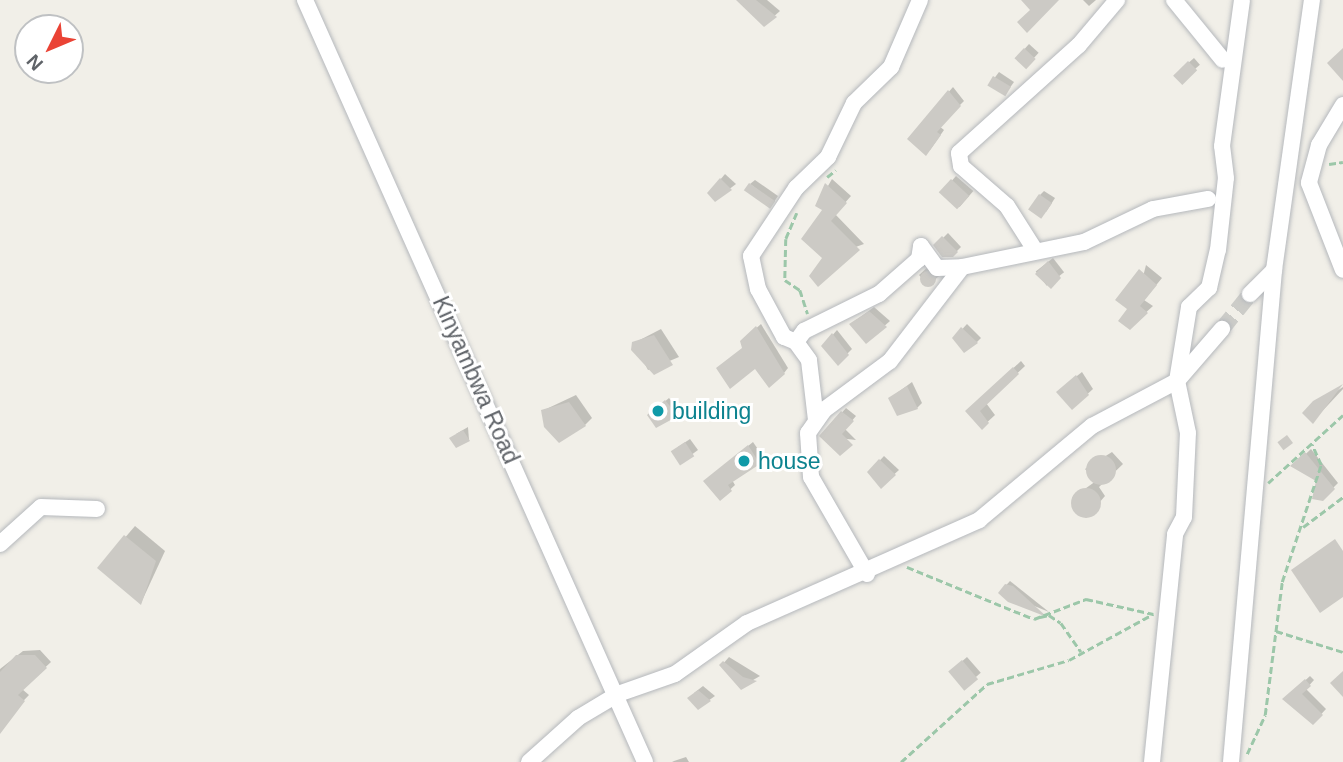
<!DOCTYPE html>
<html>
<head>
<meta charset="utf-8">
<style>
  body { margin:0 }
  #map { position:relative; width:1343px; height:762px; overflow:hidden; background:#f1efe8; font-family:Helvetica,sans-serif }
  div>[style] { position:absolute }
  .shadow>* { inset:0; background:#0003; transform-origin:0 0 }
  .building>* { inset:0; background:#cccac5; transform-origin:0 0 }
  .round { border-radius:50% }
  .minor-tunnel>* { height:16px; margin-top:-8px; transform-origin:0; background:repeating-linear-gradient(90deg,#ccccc8 0 16px,transparent 0 24px) }
  .path>* { height:2.5px; margin-top:-1.25px; transform-origin:0; background:repeating-linear-gradient(90deg,#9cc7a9 0 7px,transparent 0 10.5px) }
  .roads { filter:drop-shadow(0 0 2px #b5b8bc) drop-shadow(0 0 2px #b5b8bc) }
  .minor>* { height:16px; margin:-8px; padding:0 8px; transform-origin:8px; border-radius:8px; background:#fff }
  .dots>* { width:19px; height:19px; translate:-50% -50%; box-sizing:border-box; border:4px solid #fff; border-radius:50% }
  span { translate:-50% -50%; white-space:nowrap; text-align:center; line-height:1.15; -webkit-text-stroke:6px #fff; paint-order:stroke }
  .street-label { font-size:23px; color:#5f6368 }
  .culture-label { font-size:23px; color:#0d838f }
  .left { translate:0 -50%; text-align:left }
  .north { position:absolute; left:14px; top:14px; width:70px; height:70px; box-sizing:border-box; background:#fff; border:2px solid #bfc1c3; border-radius:50%; rotate:227deg; font-size:19px; font-weight:700; line-height:28px; text-align:center; color:#5f6368 }
  .north::after { content:''; display:block; margin:auto; width:24px; height:32px; background:#ea4335; clip-path:polygon(50% 0,100% 100%,50% 72%,0 100%) }
</style>
</head>
<body>
<div id="map">
  <div class="shadow">
    <div style="clip-path:polygon(739px 0,767px 0,780px 11px,764px 25px)"></div>
    <div style="clip-path:polygon(1083px 0,1096px 0,1089px 6px)"></div>
    <div style="left:1029px;top:44px;width:13px;height:18px;rotate:42deg"></div>
    <div style="left:1194px;top:58px;width:9px;height:26px;rotate:49deg"></div>
    <div style="clip-path:polygon(999px 72px,1014px 82px,1009px 89px,990px 84px)"></div>
    <div style="clip-path:polygon(953px 87px,964px 101px,939px 126px,944px 130px,930px 150px,909px 138px)"></div>
    <div style="clip-path:polygon(725px 174px,736px 184px,715px 200px,709px 193px)"></div>
    <div style="left:956px;top:176px;width:23px;height:21px;rotate:41deg"></div>
    <div style="clip-path:polygon(832px 179px,851px 196px,835px 214px,864px 244px,825px 258px,824px 209px,817px 205px)"></div>
    <div style="clip-path:polygon(755px 180px,778px 196px,774px 202px,750px 184px)"></div>
    <div style="clip-path:polygon(1044px 191px,1055px 198px,1046px 212px,1040px 195px)"></div>
    <div style="clip-path:polygon(948px 233px,961px 247px,953px 255px,936px 245px)"></div>
    <div style="left:1053px;top:258px;width:18px;height:22px;rotate:52deg"></div>
    <div style="clip-path:polygon(930px 265px,943px 273px,928px 285px,919px 275px)"></div>
    <div style="clip-path:polygon(1146px 265px,1162px 278px,1144px 300px,1153px 306px,1130px 327px)"></div>
    <div style="clip-path:polygon(874px 307px,890px 321px,866px 342px,851px 324px)"></div>
    <div style="clip-path:polygon(761px 324px,788px 368px,784px 373px,744px 348px,742px 341px)"></div>
    <div style="clip-path:polygon(967px 324px,981px 338px,977px 342px,954px 338px)"></div>
    <div style="clip-path:polygon(661px 329px,679px 357px,648px 370px,634px 343px)"></div>
    <div style="clip-path:polygon(837px 330px,852px 349px,838px 363px,823px 346px)"></div>
    <div style="clip-path:polygon(1021px 361px,1025px 366px,986px 403px,995px 415px,982px 427px,967px 411px)"></div>
    <div style="clip-path:polygon(1082px 372px,1093px 389px,1072px 408px,1063px 387px)"></div>
    <div style="clip-path:polygon(912px 382px,922px 403px,917px 408px,890px 398px)"></div>
    <div style="clip-path:polygon(1343px 387px,1343px 389px,1313px 421px,1309px 409px)"></div>
    <div style="clip-path:polygon(576px 395px,592px 418px,585px 425px,542px 411px)"></div>
    <div style="clip-path:polygon(669px 398px,680px 412px,657px 426px,649px 415px)"></div>
    <div style="clip-path:polygon(846px 408px,856px 416px,845px 429px,856px 440px,821px 436px)"></div>
    <div style="clip-path:polygon(468px 427px,469px 440px,456px 434px)"></div>
    <div style="clip-path:polygon(690px 439px,698px 450px,680px 463px,678px 447px)"></div>
    <div style="clip-path:polygon(753px 442px,764px 458px,732px 480px,735px 485px,720px 499px,710px 477px)"></div>
    <div style="clip-path:polygon(1311px 449px,1338px 483px,1322px 499px,1317px 481px,1293px 466px)"></div>
    <div style="clip-path:polygon(1112px 452px,1123px 464px,1099px 487px,1105px 496px,1086px 518px,1072px 498px,1096px 481px,1085px 469px)"></div>
    <div style="clip-path:polygon(884px 456px,899px 470px,881px 486px,869px 472px)"></div>
    <div style="clip-path:polygon(135px 526px,165px 551px,141px 603px,99px 568px)"></div>
    <div style="clip-path:polygon(1010px 581px,1049px 612px,1000px 592px)"></div>
    <div style="clip-path:polygon(40px 650px,51px 662px,22px 689px,29px 695px,0 725px,0 669px,23px 651px)"></div>
    <div style="clip-path:polygon(729px 657px,760px 676px,741px 687px,722px 665px)"></div>
    <div style="left:967px;top:657px;width:21px;height:22px;rotate:49deg"></div>
    <div style="clip-path:polygon(1310px 676px,1314px 680px,1306px 689px,1326px 709px,1313px 723px,1285px 699px)"></div>
    <div style="clip-path:polygon(703px 686px,715px 696px,698px 708px,694px 693px)"></div>
    <div style="clip-path:polygon(686px 757px,689px 762px,672px 762px,674px 761px)"></div>
  </div>
  <div class="building">
    <div style="clip-path:polygon(736px 0,756px 0,777px 17px,764px 27px)"></div>
    <div style="clip-path:polygon(1021px 0,1059px 0,1027px 33px,1017px 22px,1030px 10px)"></div>
    <div style="left:1024px;top:48px;width:16px;height:14px;rotate:43deg"></div>
    <div style="clip-path:polygon(1343px 48px,1343px 81px,1327px 63px)"></div>
    <div style="left:1188px;top:61px;width:13px;height:21px;rotate:45deg"></div>
    <div style="left:993px;top:76px;width:21px;height:11px;rotate:31deg"></div>
    <div style="clip-path:polygon(948px 90px,961px 106px,937px 132px,941px 135px,926px 156px,907px 139px)"></div>
    <div style="clip-path:polygon(720px 178px,732px 190px,715px 202px,707px 193px)"></div>
    <div style="left:951px;top:179px;width:25px;height:18px;rotate:43deg"></div>
    <div style="left:749px;top:183px;width:32px;height:9px;rotate:35deg"></div>
    <div style="clip-path:polygon(825px 183px,847px 203px,831px 221px,860px 250px,818px 287px,809px 276px,822px 258px,801px 239px,822px 210px,815px 206px)"></div>
    <div style="left:1039px;top:194px;width:16px;height:19px;rotate:35deg"></div>
    <div style="clip-path:polygon(942px 236px,958px 252px,953px 257px,942px 257px,933px 245px)"></div>
    <div style="clip-path:polygon(1048px 261px,1061px 278px,1051px 289px,1035px 274px)"></div>
    <div style="clip-path:polygon(1139px 269px,1157px 285px,1140px 306px,1148px 313px,1130px 330px,1118px 321px,1127px 309px,1115px 300px)"></div>
    <div class="round" style="left:920px;top:271px;width:16px;height:16px"></div>
    <div style="clip-path:polygon(869px 311px,887px 327px,866px 344px,849px 324px)"></div>
    <div style="clip-path:polygon(756px 326px,785px 374px,769px 388px,755px 369px,730px 389px,716px 368px,742px 348px,740px 341px)"></div>
    <div style="clip-path:polygon(961px 327px,978px 343px,964px 353px,952px 338px)"></div>
    <div style="clip-path:polygon(832px 333px,849px 355px,838px 366px,821px 346px)"></div>
    <div style="clip-path:polygon(654px 335px,673px 365px,654px 375px,631px 350px,632px 342px)"></div>
    <div style="clip-path:polygon(1013px 367px,1019px 374px,980px 411px,989px 423px,982px 430px,965px 411px)"></div>
    <div style="clip-path:polygon(1076px 375px,1089px 395px,1072px 410px,1056px 392px)"></div>
    <div style="clip-path:polygon(1343px 384px,1313px 424px,1302px 413px,1313px 401px)"></div>
    <div style="clip-path:polygon(907px 386px,918px 409px,897px 416px,888px 398px)"></div>
    <div style="clip-path:polygon(665px 400px,678px 416px,656px 428px,647px 415px)"></div>
    <div style="clip-path:polygon(569px 402px,586px 426px,559px 443px,544px 427px,541px 410px)"></div>
    <div style="clip-path:polygon(841px 411px,854px 421px,842px 434px,853px 445px,840px 456px,819px 436px)"></div>
    <div style="clip-path:polygon(463px 430px,470px 441px,456px 448px,449px 438px)"></div>
    <div style="left:1287px;top:435px;width:10px;height:12px;rotate:53deg"></div>
    <div style="left:685px;top:442px;width:17px;height:17px;rotate:57deg"></div>
    <div style="clip-path:polygon(748px 445px,760px 464px,728px 485px,732px 491px,720px 501px,703px 481px)"></div>
    <div style="clip-path:polygon(1305px 452px,1335px 489px,1323px 501px,1312px 499px,1316px 481px,1290px 466px)"></div>
    <div class="round" style="left:1086px;top:455px;width:30px;height:30px"></div>
    <div style="clip-path:polygon(879px 459px,896px 475px,881px 489px,867px 472px)"></div>
    <div class="round" style="left:1071px;top:488px;width:30px;height:30px"></div>
    <div style="clip-path:polygon(124px 535px,156px 561px,141px 605px,97px 568px)"></div>
    <div style="clip-path:polygon(1335px 539px,1343px 551px,1343px 597px,1320px 613px,1291px 570px)"></div>
    <div style="clip-path:polygon(1005px 584px,1013px 586px,1047px 617px,1008px 602px,998px 593px)"></div>
    <div style="clip-path:polygon(16px 655px,35px 655px,47px 668px,18px 695px,25px 701px,0 734px,0 672px)"></div>
    <div style="left:962px;top:660px;width:25px;height:18px;rotate:50deg"></div>
    <div style="clip-path:polygon(723px 661px,743px 677px,757px 681px,741px 690px,719px 665px)"></div>
    <div style="clip-path:polygon(1343px 671px,1343px 697px,1330px 683px)"></div>
    <div style="clip-path:polygon(1305px 679px,1311px 686px,1302px 694px,1323px 715px,1313px 725px,1282px 699px)"></div>
    <div style="clip-path:polygon(698px 690px,711px 701px,698px 710px,687px 698px)"></div>
  </div>
  <div class="minor-tunnel">
    <div style="left:1222px;top:329px;width:45px;rotate:-51.3deg"></div>
  </div>
  <div class="path">
    <div style="left:1329px;top:164px;width:14px;rotate:-8deg"></div>
    <div style="left:827px;top:177px;width:11px;rotate:-38deg"></div>
    <div style="left:797px;top:213px;width:28px;rotate:113deg"></div>
    <div style="left:786px;top:239px;width:41px;rotate:91.4deg"></div>
    <div style="left:785px;top:280px;width:18px;rotate:34deg"></div>
    <div style="left:800px;top:290px;width:25px;rotate:72deg"></div>
    <div style="left:1268px;top:483px;width:101px;rotate:-42.2deg"></div>
    <div style="left:1303px;top:527px;width:50px;rotate:-36.9deg"></div>
    <div style="left:907px;top:567px;width:137px;rotate:22.3deg"></div>
    <div style="left:1034px;top:619px;width:56px;rotate:-21deg"></div>
    <div style="left:1086px;top:599px;width:69px;rotate:12.6deg"></div>
    <div style="left:1040px;top:617px;width:9px;rotate:-13deg"></div>
    <div style="left:1049px;top:615px;width:14px;rotate:34deg"></div>
    <div style="left:1061px;top:623px;width:35px;rotate:55deg"></div>
    <div style="left:1276px;top:631px;width:70px;rotate:17.4deg"></div>
    <div style="left:1247px;top:754px;width:43px;rotate:-65.2deg"></div>
    <div style="left:1265px;top:715px;width:134px;rotate:-82.7deg"></div>
    <div style="left:1282px;top:582px;width:123px;rotate:-71.6deg"></div>
    <div style="left:1321px;top:465px;width:22px;rotate:-114deg"></div>
    <div style="left:901px;top:762px;width:116px;rotate:-42.2deg"></div>
    <div style="left:987px;top:684px;width:85px;rotate:-16.3deg"></div>
    <div style="left:1069px;top:660px;width:96px;rotate:-28.7deg"></div>
  </div>
  <div class="roads">
    <div class="minor">
      <div style="left:305px;top:0;width:834px;rotate:65.95deg"></div>
      <div style="left:1174px;top:0;width:77px;rotate:50.8deg"></div>
      <div style="left:1343px;top:105px;width:47px;rotate:121deg"></div>
      <div style="left:1319px;top:145px;width:39px;rotate:105deg"></div>
      <div style="left:1309px;top:183px;width:93px;rotate:68.7deg"></div>
      <div style="left:1035px;top:250px;width:52px;rotate:-122.5deg"></div>
      <div style="left:1007px;top:206px;width:61px;rotate:-139deg"></div>
      <div style="left:961px;top:166px;width:13px;rotate:-99deg"></div>
      <div style="left:959px;top:153px;width:161px;rotate:-42deg"></div>
      <div style="left:1079px;top:45px;width:59px;rotate:-49.8deg"></div>
      <div style="left:1250px;top:294px;width:34px;rotate:-45deg"></div>
      <div style="left:796px;top:342px;width:13px;rotate:-157deg"></div>
      <div style="left:784px;top:337px;width:55px;rotate:-118.4deg"></div>
      <div style="left:758px;top:289px;width:34px;rotate:-102deg"></div>
      <div style="left:751px;top:256px;width:82px;rotate:-56.5deg"></div>
      <div style="left:796px;top:188px;width:45px;rotate:-44.1deg"></div>
      <div style="left:828px;top:157px;width:60px;rotate:-64.3deg"></div>
      <div style="left:854px;top:103px;width:52px;rotate:-44.2deg"></div>
      <div style="left:891px;top:67px;width:73px;rotate:-66.6deg"></div>
      <div style="left:816px;top:420px;width:60px;rotate:-96.7deg"></div>
      <div style="left:809px;top:360px;width:22px;rotate:-126deg"></div>
      <div style="left:796px;top:342px;width:14px;rotate:-54deg"></div>
      <div style="left:804px;top:331px;width:84px;rotate:-26.3deg"></div>
      <div style="left:879px;top:294px;width:53px;rotate:-41.2deg"></div>
      <div style="left:919px;top:259px;width:13px;rotate:-81deg"></div>
      <div style="left:921px;top:246px;width:27px;rotate:54deg"></div>
      <div style="left:937px;top:268px;width:25px;rotate:-2deg"></div>
      <div style="left:0;top:544px;width:55px;rotate:-42.1deg"></div>
      <div style="left:41px;top:507px;width:56px;rotate:2deg"></div>
      <div style="left:867px;top:574px;width:112px;rotate:-120deg"></div>
      <div style="left:811px;top:477px;width:44px;rotate:-93.9deg"></div>
      <div style="left:808px;top:433px;width:28px;rotate:-55deg"></div>
      <div style="left:824px;top:410px;width:82px;rotate:-36.6deg"></div>
      <div style="left:890px;top:361px;width:118px;rotate:-52.5deg"></div>
      <div style="left:962px;top:267px;width:125px;rotate:-11.6deg"></div>
      <div style="left:1084px;top:242px;width:76px;rotate:-25.6deg"></div>
      <div style="left:1153px;top:209px;width:56px;rotate:-10.3deg"></div>
      <div style="left:529px;top:762px;width:66px;rotate:-41.9deg"></div>
      <div style="left:578px;top:718px;width:47px;rotate:-31deg"></div>
      <div style="left:618px;top:694px;width:60px;rotate:-19.3deg"></div>
      <div style="left:675px;top:674px;width:88px;rotate:-35.3deg"></div>
      <div style="left:747px;top:623px;width:254px;rotate:-23.9deg"></div>
      <div style="left:979px;top:520px;width:147px;rotate:-39.8deg"></div>
      <div style="left:1092px;top:426px;width:96px;rotate:-27.9deg"></div>
      <div style="left:1177px;top:381px;width:69px;rotate:-49.1deg"></div>
      <div style="left:1152px;top:762px;width:229px;rotate:-84.2deg"></div>
      <div style="left:1175px;top:534px;width:19px;rotate:-62deg"></div>
      <div style="left:1184px;top:517px;width:84px;rotate:-87.3deg"></div>
      <div style="left:1188px;top:433px;width:53px;rotate:-101.9deg"></div>
      <div style="left:1177px;top:381px;width:75px;rotate:-80.8deg"></div>
      <div style="left:1189px;top:307px;width:28px;rotate:-44deg"></div>
      <div style="left:1209px;top:288px;width:39px;rotate:-77deg"></div>
      <div style="left:1218px;top:250px;width:72px;rotate:-83.7deg"></div>
      <div style="left:1226px;top:178px;width:32px;rotate:-97deg"></div>
      <div style="left:1222px;top:146px;width:147px;rotate:-82.2deg"></div>
      <div style="left:1231px;top:762px;width:494px;rotate:-85deg"></div>
      <div style="left:1274px;top:270px;width:273px;rotate:-82deg"></div>
    </div>
  </div>
  <div class="dots">
    <div style="left:658px;top:411px;background:#0f9aa8"></div>
    <div style="left:744px;top:461px;background:#0f9aa8"></div>
  </div>
  <div class="street-label">
    <span style="left:476px;top:380px;rotate:66deg">Kinyambwa Road</span>
  </div>
  <div class="culture-label">
    <span class="left" style="left:672px;top:411px">building</span>
    <span class="left" style="left:758px;top:461px">house</span>
  </div>
  <div class="north">N</div>
</div>
</body>
</html>
